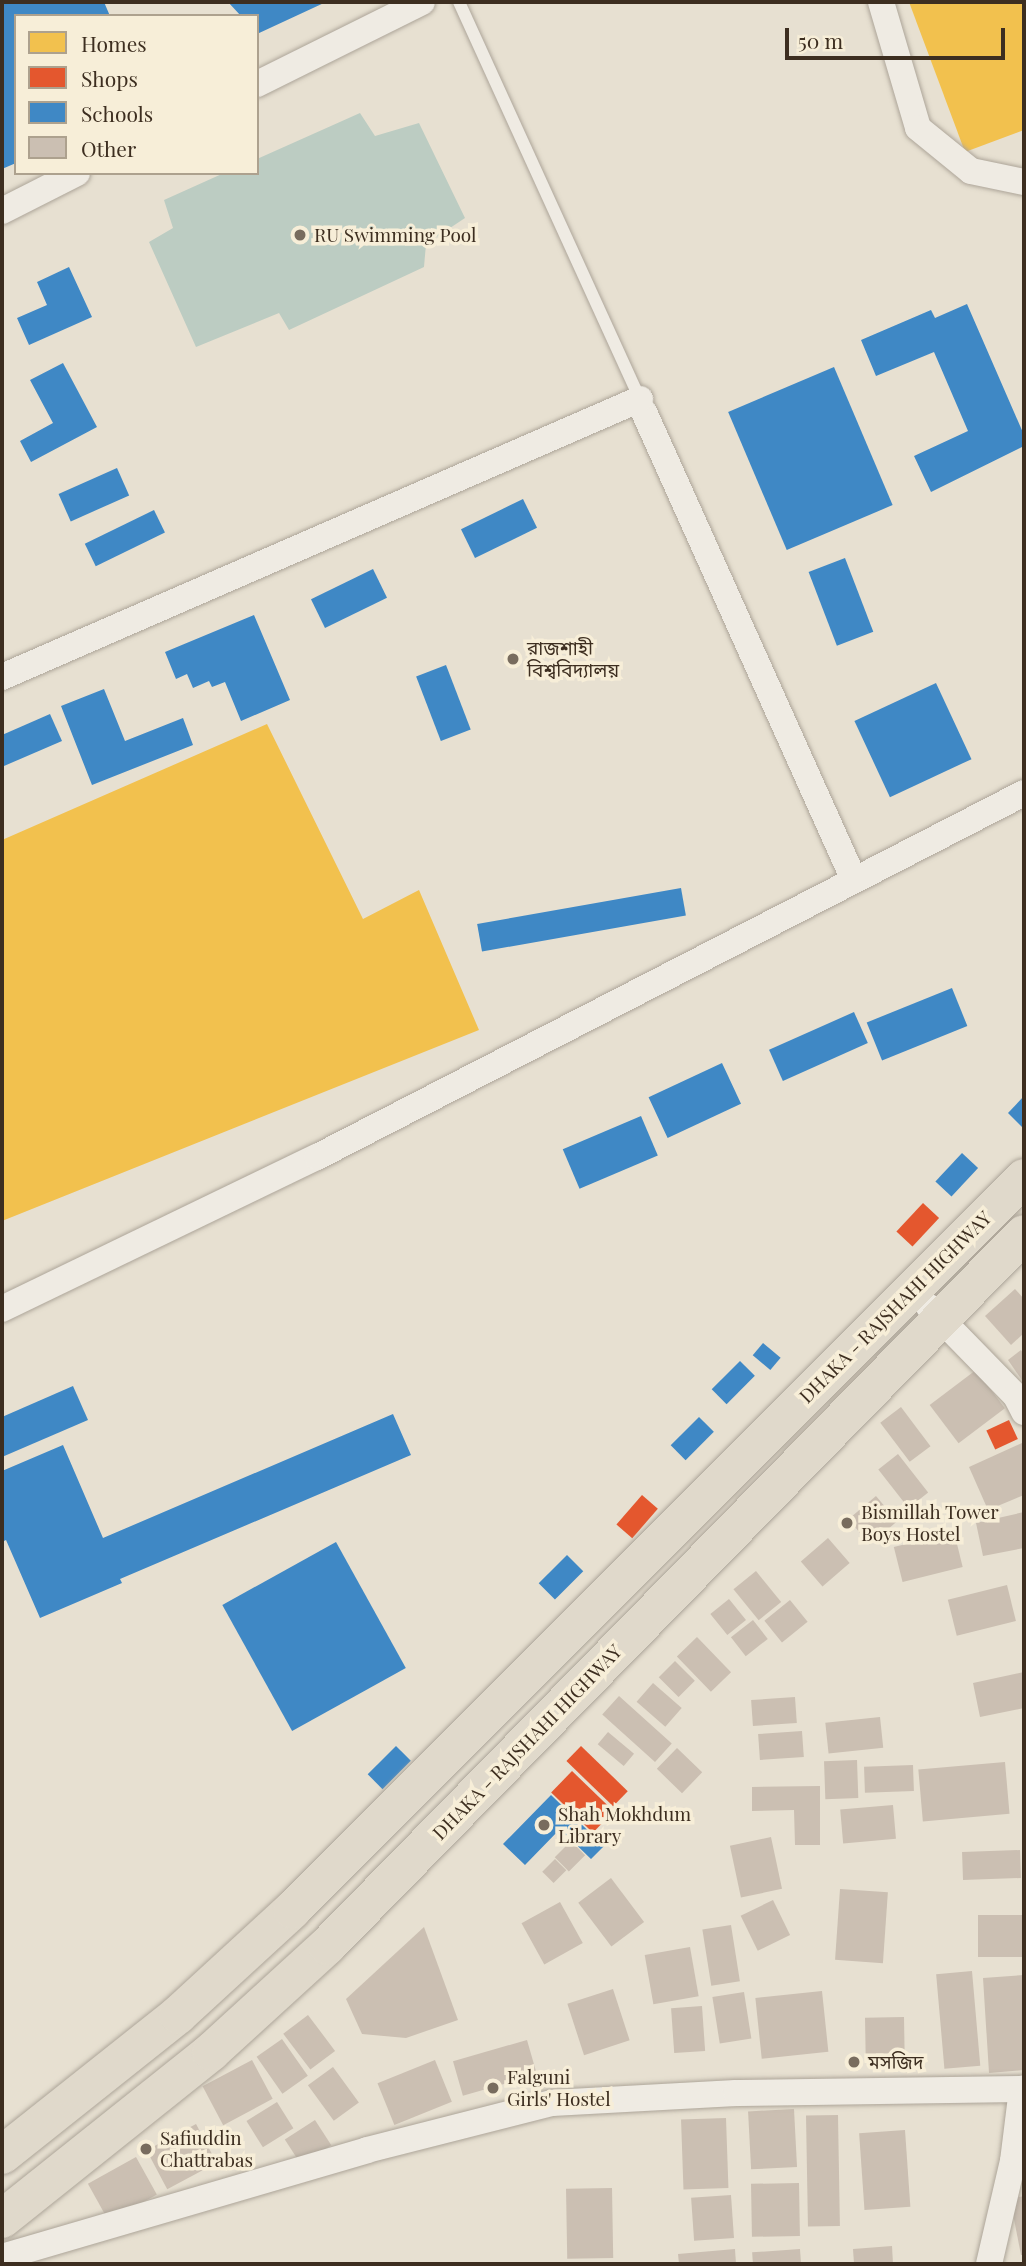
<!DOCTYPE html>
<html>
<head>
<meta charset="utf-8">
<style>
  body { margin:0 }
  #map { position:relative; width:1026px; height:2266px; overflow:hidden; background:#e7e0d1; font-family:"Playfair Display","Noto Sans Bengali",serif }
  div>[style] { position:absolute }
  .water>* { inset:0; background:#bcccc2 }
  .homes>* { inset:0; background:#f2c14e }
  .shops>* { inset:0; background:#e4572e; transform-origin:0 0 }
  .schools>* { inset:0; background:#3f88c5; transform-origin:0 0 }
  .building>* { inset:0; background:#cbbfb2; transform-origin:0 0 }
  .roads { filter:drop-shadow(0 0 2px #ada599) drop-shadow(0 0 2px #ada599) }
  .service>* { height:12px; margin:-6px; padding:0 6px; transform-origin:6px; border-radius:6px; background:#efebe3 }
  .minor>* { height:26px; margin:-13px; padding:0 13px; transform-origin:13px; border-radius:13px; background:#efebe3 }
  .trunk>* { height:38px; margin:-19px; padding:0 19px; transform-origin:19px; border-radius:19px; background:#e0d9cb }
  .dots>* { width:19px; height:19px; translate:-50% -50%; box-sizing:border-box; border:4px solid #f7eed8; border-radius:50% }
  span { translate:-50% -50%; white-space:nowrap; text-align:center; line-height:1.15; -webkit-text-stroke:7px #f7eed8; paint-order:stroke }
  .poi-label { font-size:19px; color:#3d2e20 }
  .left { translate:0 -50%; text-align:left }
  .street-label { font-size:19px; color:#3d2e20 }
  .frame { position:absolute; inset:0; border:4px solid #3d2e20; pointer-events:none }
  .legend { position:absolute; left:14px; top:14px; width:245px; height:161px; box-sizing:border-box; background:#f7eed8; border:2px solid #ada18e; margin:0; padding:9px 12px; list-style:none; font-size:21px; color:#3d2e20 }
  .legend li { display:flex; align-items:center; gap:14px; height:35px }
  .legend b { width:35px; border:2px solid #ada18e }
  .scale { position:absolute; left:785px; top:28px; width:220px; height:32px; box-sizing:border-box; border:4px solid #3d2e20; border-top:0; padding-left:9px; font-size:21px; line-height:24px; white-space:nowrap; color:#3d2e20; -webkit-text-stroke:5px #f7eed8; paint-order:stroke }
</style>
</head>
<body>
<div id="map">
  <div class="water">
    <div style="clip-path:polygon(360px 113px,375px 136px,419px 123px,465px 218px,426px 244px,424px 267px,289px 330px,279px 313px,196px 347px,149px 242px,173px 228px,164px 200px,224px 173px,257px 173px,257px 159px)"></div>
  </div>
  <div class="homes">
    <div style="clip-path:polygon(909px 2px,1024px 2px,1024px 130px,965px 152px)"></div>
    <div style="clip-path:polygon(267px 724px,363px 919px,419px 890px,479px 1030px,2px 1221px,2px 840px)"></div>
  </div>
  <div class="shops">
    <div style="left:923px;top:1203px;width:22px;height:39px;rotate:43deg"></div>
    <div style="left:1009px;top:1420px;width:21px;height:25px;rotate:65deg"></div>
    <div style="left:642px;top:1495px;width:21px;height:39px;rotate:41deg"></div>
    <div style="left:581px;top:1746px;width:65px;height:21px;rotate:44deg"></div>
    <div style="left:572px;top:1771px;width:58px;height:30px;rotate:44deg"></div>
  </div>
  <div class="schools">
    <div style="clip-path:polygon(2px 2px,104px 2px,110px 16px,16px 16px,16px 163px,2px 169px)"></div>
    <div style="clip-path:polygon(228px 2px,326px 2px,257px 34px,257px 16px,241px 16px)"></div>
    <div style="clip-path:polygon(69px 267px,92px 317px,29px 345px,17px 318px,47px 305px,37px 282px)"></div>
    <div style="clip-path:polygon(967px 304px,1024px 435px,1024px 446px,931px 492px,914px 456px,968px 431px,934px 352px,876px 376px,861px 340px,931px 310px,935px 318px)"></div>
    <div style="clip-path:polygon(63px 363px,97px 427px,31px 462px,20px 441px,53px 423px,30px 380px)"></div>
    <div style="left:834px;top:367px;width:150px;height:115px;rotate:67deg"></div>
    <div style="left:117px;top:468px;width:30px;height:64px;rotate:66deg"></div>
    <div style="left:523px;top:499px;width:32px;height:69px;rotate:64deg"></div>
    <div style="left:154px;top:510px;width:25px;height:77px;rotate:64deg"></div>
    <div style="left:845px;top:558px;width:79px;height:39px;rotate:69deg"></div>
    <div style="left:373px;top:569px;width:32px;height:69px;rotate:64deg"></div>
    <div style="clip-path:polygon(254px 615px,290px 700px,241px 721px,225px 682px,212px 687px,209px 681px,193px 688px,187px 674px,176px 679px,165px 652px)"></div>
    <div style="left:446px;top:665px;width:69px;height:32px;rotate:69deg"></div>
    <div style="left:936px;top:683px;width:84px;height:90px;rotate:65deg"></div>
    <div style="clip-path:polygon(104px 689px,125px 741px,183px 718px,193px 745px,92px 785px,61px 706px)"></div>
    <div style="clip-path:polygon(50px 714px,62px 741px,4px 766px,2px 735px)"></div>
    <div style="left:681px;top:888px;width:28px;height:207px;rotate:80deg"></div>
    <div style="left:952px;top:988px;width:41px;height:92px;rotate:68deg"></div>
    <div style="left:854px;top:1012px;width:34px;height:93px;rotate:66deg"></div>
    <div style="left:722px;top:1063px;width:45px;height:81px;rotate:65deg"></div>
    <div style="clip-path:polygon(1024px 1096px,1024px 1129px,1008px 1113px)"></div>
    <div style="left:641px;top:1116px;width:43px;height:85px;rotate:67deg"></div>
    <div style="left:962px;top:1153px;width:22px;height:39px;rotate:43deg"></div>
    <div style="left:763px;top:1343px;width:23px;height:16px;rotate:40deg"></div>
    <div style="left:740px;top:1361px;width:21px;height:40px;rotate:45deg"></div>
    <div style="clip-path:polygon(73px 1386px,88px 1420px,2px 1457px,2px 1417px)"></div>
    <div style="clip-path:polygon(393px 1414px,411px 1455px,120px 1579px,122px 1583px,40px 1618px,6px 1540px,2px 1542px,2px 1471px,63px 1445px,103px 1538px)"></div>
    <div style="left:699px;top:1417px;width:21px;height:40px;rotate:45deg"></div>
    <div style="left:336px;top:1542px;width:144px;height:130px;rotate:61deg"></div>
    <div style="left:567px;top:1555px;width:23px;height:40px;rotate:45deg"></div>
    <div style="left:396px;top:1746px;width:21px;height:40px;rotate:45deg"></div>
    <div style="clip-path:polygon(551px 1795px,604px 1846px,591px 1859px,560px 1829px,525px 1865px,503px 1844px)"></div>
  </div>
  <div class="building">
    <div style="clip-path:polygon(1015px 1289px,1024px 1299px,1024px 1333px,1011px 1345px,985px 1316px)"></div>
    <div style="clip-path:polygon(1021px 1350px,1024px 1355px,1024px 1383px,1008px 1360px)"></div>
    <div style="left:976px;top:1370px;width:48px;height:58px;rotate:53deg"></div>
    <div style="left:901px;top:1407px;width:49px;height:26px;rotate:53deg"></div>
    <div style="clip-path:polygon(1022px 1443px,1024px 1495px,988px 1510px,969px 1467px)"></div>
    <div style="left:898px;top:1454px;width:49px;height:25px;rotate:52deg"></div>
    <div style="left:876px;top:1496px;width:33px;height:36px;rotate:50deg"></div>
    <div style="clip-path:polygon(1024px 1512px,1024px 1548px,983px 1556px,976px 1523px)"></div>
    <div style="left:954px;top:1532px;width:36px;height:62px;rotate:76deg"></div>
    <div style="left:828px;top:1538px;width:33px;height:36px;rotate:49deg"></div>
    <div style="left:756px;top:1571px;width:40px;height:29px;rotate:51deg"></div>
    <div style="left:1007px;top:1585px;width:37px;height:61px;rotate:76deg"></div>
    <div style="left:729px;top:1599px;width:27px;height:24px;rotate:51deg"></div>
    <div style="left:790px;top:1600px;width:28px;height:33px;rotate:51deg"></div>
    <div style="left:753px;top:1620px;width:24px;height:28px;rotate:52deg"></div>
    <div style="left:697px;top:1637px;width:49px;height:28px;rotate:46deg"></div>
    <div style="left:675px;top:1661px;width:28px;height:23px;rotate:45deg"></div>
    <div style="clip-path:polygon(1024px 1672px,1024px 1708px,980px 1717px,973px 1683px)"></div>
    <div style="left:653px;top:1683px;width:38px;height:25px;rotate:41deg"></div>
    <div style="left:619px;top:1696px;width:71px;height:25px;rotate:42deg"></div>
    <div style="left:795px;top:1697px;width:26px;height:44px;rotate:86deg"></div>
    <div style="left:880px;top:1717px;width:31px;height:55px;rotate:84deg"></div>
    <div style="left:802px;top:1731px;width:26px;height:44px;rotate:86deg"></div>
    <div style="left:608px;top:1732px;width:34px;height:16px;rotate:40deg"></div>
    <div style="left:677px;top:1748px;width:35px;height:29px;rotate:44deg"></div>
    <div style="left:857px;top:1760px;width:38px;height:33px;rotate:88deg"></div>
    <div style="left:1005px;top:1762px;width:52px;height:87px;rotate:85deg"></div>
    <div style="left:913px;top:1765px;width:26px;height:49px;rotate:88deg"></div>
    <div style="clip-path:polygon(820px 1786px,820px 1845px,795px 1845px,794px 1810px,752px 1811px,752px 1787px)"></div>
    <div style="left:893px;top:1805px;width:34px;height:53px;rotate:85deg"></div>
    <div style="left:771px;top:1837px;width:53px;height:42px;rotate:78deg"></div>
    <div style="left:571px;top:1841px;width:20px;height:23px;rotate:45deg"></div>
    <div style="left:1020px;top:1850px;width:28px;height:58px;rotate:88deg"></div>
    <div style="left:555px;top:1859px;width:16px;height:18px;rotate:45deg"></div>
    <div style="left:611px;top:1878px;width:55px;height:41px;rotate:53deg"></div>
    <div style="left:840px;top:1889px;width:48px;height:71px;rotate:4deg"></div>
    <div style="left:773px;top:1900px;width:39px;height:36px;rotate:64deg"></div>
    <div style="left:560px;top:1902px;width:47px;height:44px;rotate:61deg"></div>
    <div style="left:1024px;top:1915px;width:42px;height:46px;rotate:90deg"></div>
    <div style="left:731px;top:1925px;width:57px;height:29px;rotate:81deg"></div>
    <div style="clip-path:polygon(424px 1927px,458px 2020px,406px 2038px,362px 2034px,346px 1999px)"></div>
    <div style="left:690px;top:1947px;width:50px;height:46px;rotate:80deg"></div>
    <div style="left:972px;top:1971px;width:95px;height:36px;rotate:85deg"></div>
    <div style="clip-path:polygon(1024px 1975px,1024px 2070px,989px 2073px,983px 1978px)"></div>
    <div style="left:613px;top:1989px;width:54px;height:48px;rotate:72deg"></div>
    <div style="left:822px;top:1991px;width:61px;height:67px;rotate:84deg"></div>
    <div style="left:744px;top:1992px;width:47px;height:32px;rotate:81deg"></div>
    <div style="left:702px;top:2006px;width:45px;height:31px;rotate:86deg"></div>
    <div style="left:308px;top:2015px;width:45px;height:31px;rotate:53deg"></div>
    <div style="left:904px;top:2017px;width:40px;height:39px;rotate:89deg"></div>
    <div style="left:282px;top:2039px;width:45px;height:31px;rotate:55deg"></div>
    <div style="left:527px;top:2040px;width:36px;height:77px;rotate:74deg"></div>
    <div style="left:252px;top:2060px;width:44px;height:56px;rotate:62deg"></div>
    <div style="left:435px;top:2060px;width:45px;height:62px;rotate:68deg"></div>
    <div style="left:333px;top:2067px;width:44px;height:31px;rotate:54deg"></div>
    <div style="left:277px;top:2102px;width:31px;height:36px;rotate:58deg"></div>
    <div style="left:794px;top:2109px;width:58px;height:46px;rotate:87deg"></div>
    <div style="left:838px;top:2115px;width:111px;height:32px;rotate:89deg"></div>
    <div style="left:726px;top:2118px;width:70px;height:45px;rotate:88deg"></div>
    <div style="left:315px;top:2120px;width:30px;height:36px;rotate:57deg"></div>
    <div style="left:196px;top:2124px;width:44px;height:56px;rotate:62deg"></div>
    <div style="left:905px;top:2130px;width:77px;height:46px;rotate:86deg"></div>
    <div style="left:136px;top:2157px;width:43px;height:55px;rotate:61deg"></div>
    <div style="left:799px;top:2183px;width:53px;height:48px;rotate:89deg"></div>
    <div style="left:612px;top:2188px;width:70px;height:46px;rotate:89deg"></div>
    <div style="left:731px;top:2195px;width:43px;height:40px;rotate:86deg"></div>
    <div style="clip-path:polygon(1024px 2196px,1024px 2255px,1021px 2255px,1010px 2199px)"></div>
    <div style="clip-path:polygon(892px 2246px,893px 2264px,854px 2264px,853px 2249px)"></div>
    <div style="clip-path:polygon(735px 2249px,736px 2264px,679px 2264px,678px 2254px)"></div>
    <div style="left:800px;top:2249px;width:15px;height:48px;rotate:86deg"></div>
  </div>
  <div class="roads">
    <div class="service">
      <div style="left:459px;top:2px;width:436px;rotate:65.5deg"></div>
    </div>
    <div class="minor">
      <div style="left:881px;top:2px;width:131px;rotate:73.6deg"></div>
      <div style="left:918px;top:128px;width:68px;rotate:39.1deg"></div>
      <div style="left:971px;top:171px;width:54px;rotate:11.7deg"></div>
      <div style="left:257px;top:84px;width:184px;rotate:-26.4deg"></div>
      <div style="left:2px;top:211px;width:84px;rotate:-26.9deg"></div>
      <div style="left:644px;top:412px;width:513px;rotate:65.83deg"></div>
      <div style="left:2px;top:677px;width:696px;rotate:-23.54deg"></div>
      <div style="left:929px;top:1307px;width:124px;rotate:45.7deg"></div>
      <div style="left:1016px;top:1396px;width:18px;rotate:63deg"></div>
      <div style="left:2px;top:1309px;width:350px;rotate:-25.8deg"></div>
      <div style="left:317px;top:1157px;width:795px;rotate:-27.24deg"></div>
      <div style="left:2px;top:2257px;width:380px;rotate:-16.3deg"></div>
      <div style="left:367px;top:2150px;width:191px;rotate:-14.3deg"></div>
      <div style="left:552px;top:2103px;width:184px;rotate:-3.1deg"></div>
      <div style="left:736px;top:2093px;width:288px;rotate:-0.8deg"></div>
      <div style="left:989px;top:2264px;width:106px;rotate:-76.9deg"></div>
      <div style="left:1013px;top:2161px;width:73px;rotate:-82.9deg"></div>
    </div>
    <div class="trunk">
      <div style="left:2px;top:2155px;width:225px;rotate:-38.5deg"></div>
      <div style="left:178px;top:2015px;width:155px;rotate:-42.6deg"></div>
      <div style="left:292px;top:1910px;width:1035px;rotate:-45deg"></div>
      <div style="left:2px;top:2219px;width:268px;rotate:-38.6deg"></div>
      <div style="left:211px;top:2052px;width:157px;rotate:-42.4deg"></div>
      <div style="left:327px;top:1946px;width:996px;rotate:-45.61deg"></div>
    </div>
  </div>
  <div class="dots">
    <div style="left:300px;top:235px;background:#786c5e"></div>
    <div style="left:513px;top:659px;background:#786c5e"></div>
    <div style="left:847px;top:1523px;background:#786c5e"></div>
    <div style="left:544px;top:1825px;background:#786c5e"></div>
    <div style="left:854px;top:2062px;background:#786c5e"></div>
    <div style="left:493px;top:2088px;background:#786c5e"></div>
    <div style="left:146px;top:2149px;background:#786c5e"></div>
  </div>
  <div class="poi-label">
    <span class="left" style="left:314px;top:235px">RU Swimming Pool</span>
    <span class="left" style="left:527px;top:659px">রাজশাহী<br>বিশ্ববিদ্যালয়</span>
    <span class="left" style="left:861px;top:1523px">Bismillah Tower<br>Boys Hostel</span>
    <span class="left" style="left:558px;top:1825px">Shah Mokhdum<br>Library</span>
    <span class="left" style="left:868px;top:2062px">মসজিদ</span>
    <span class="left" style="left:507px;top:2088px">Falguni<br>Girls' Hostel</span>
    <span class="left" style="left:160px;top:2149px">Safiuddin<br>Chattrabas</span>
  </div>
  <div class="street-label">
    <span style="left:895px;top:1307px;rotate:-45deg">DHAKA - RAJSHAHI HIGHWAY</span>
    <span style="left:527px;top:1742px;rotate:-46deg">DHAKA - RAJSHAHI HIGHWAY</span>
  </div>
  <div class="frame"></div>
  <ul class="legend">
  <li><b style="height:19px;background:#f2c14e"></b>Homes</li>
  <li><b style="height:19px;background:#e4572e"></b>Shops</li>
  <li><b style="height:19px;background:#3f88c5"></b>Schools</li>
  <li><b style="height:19px;background:#cbbfb2"></b>Other</li>
  </ul>
  <div class="scale">50 m</div>
</div>
</body>
</html>
